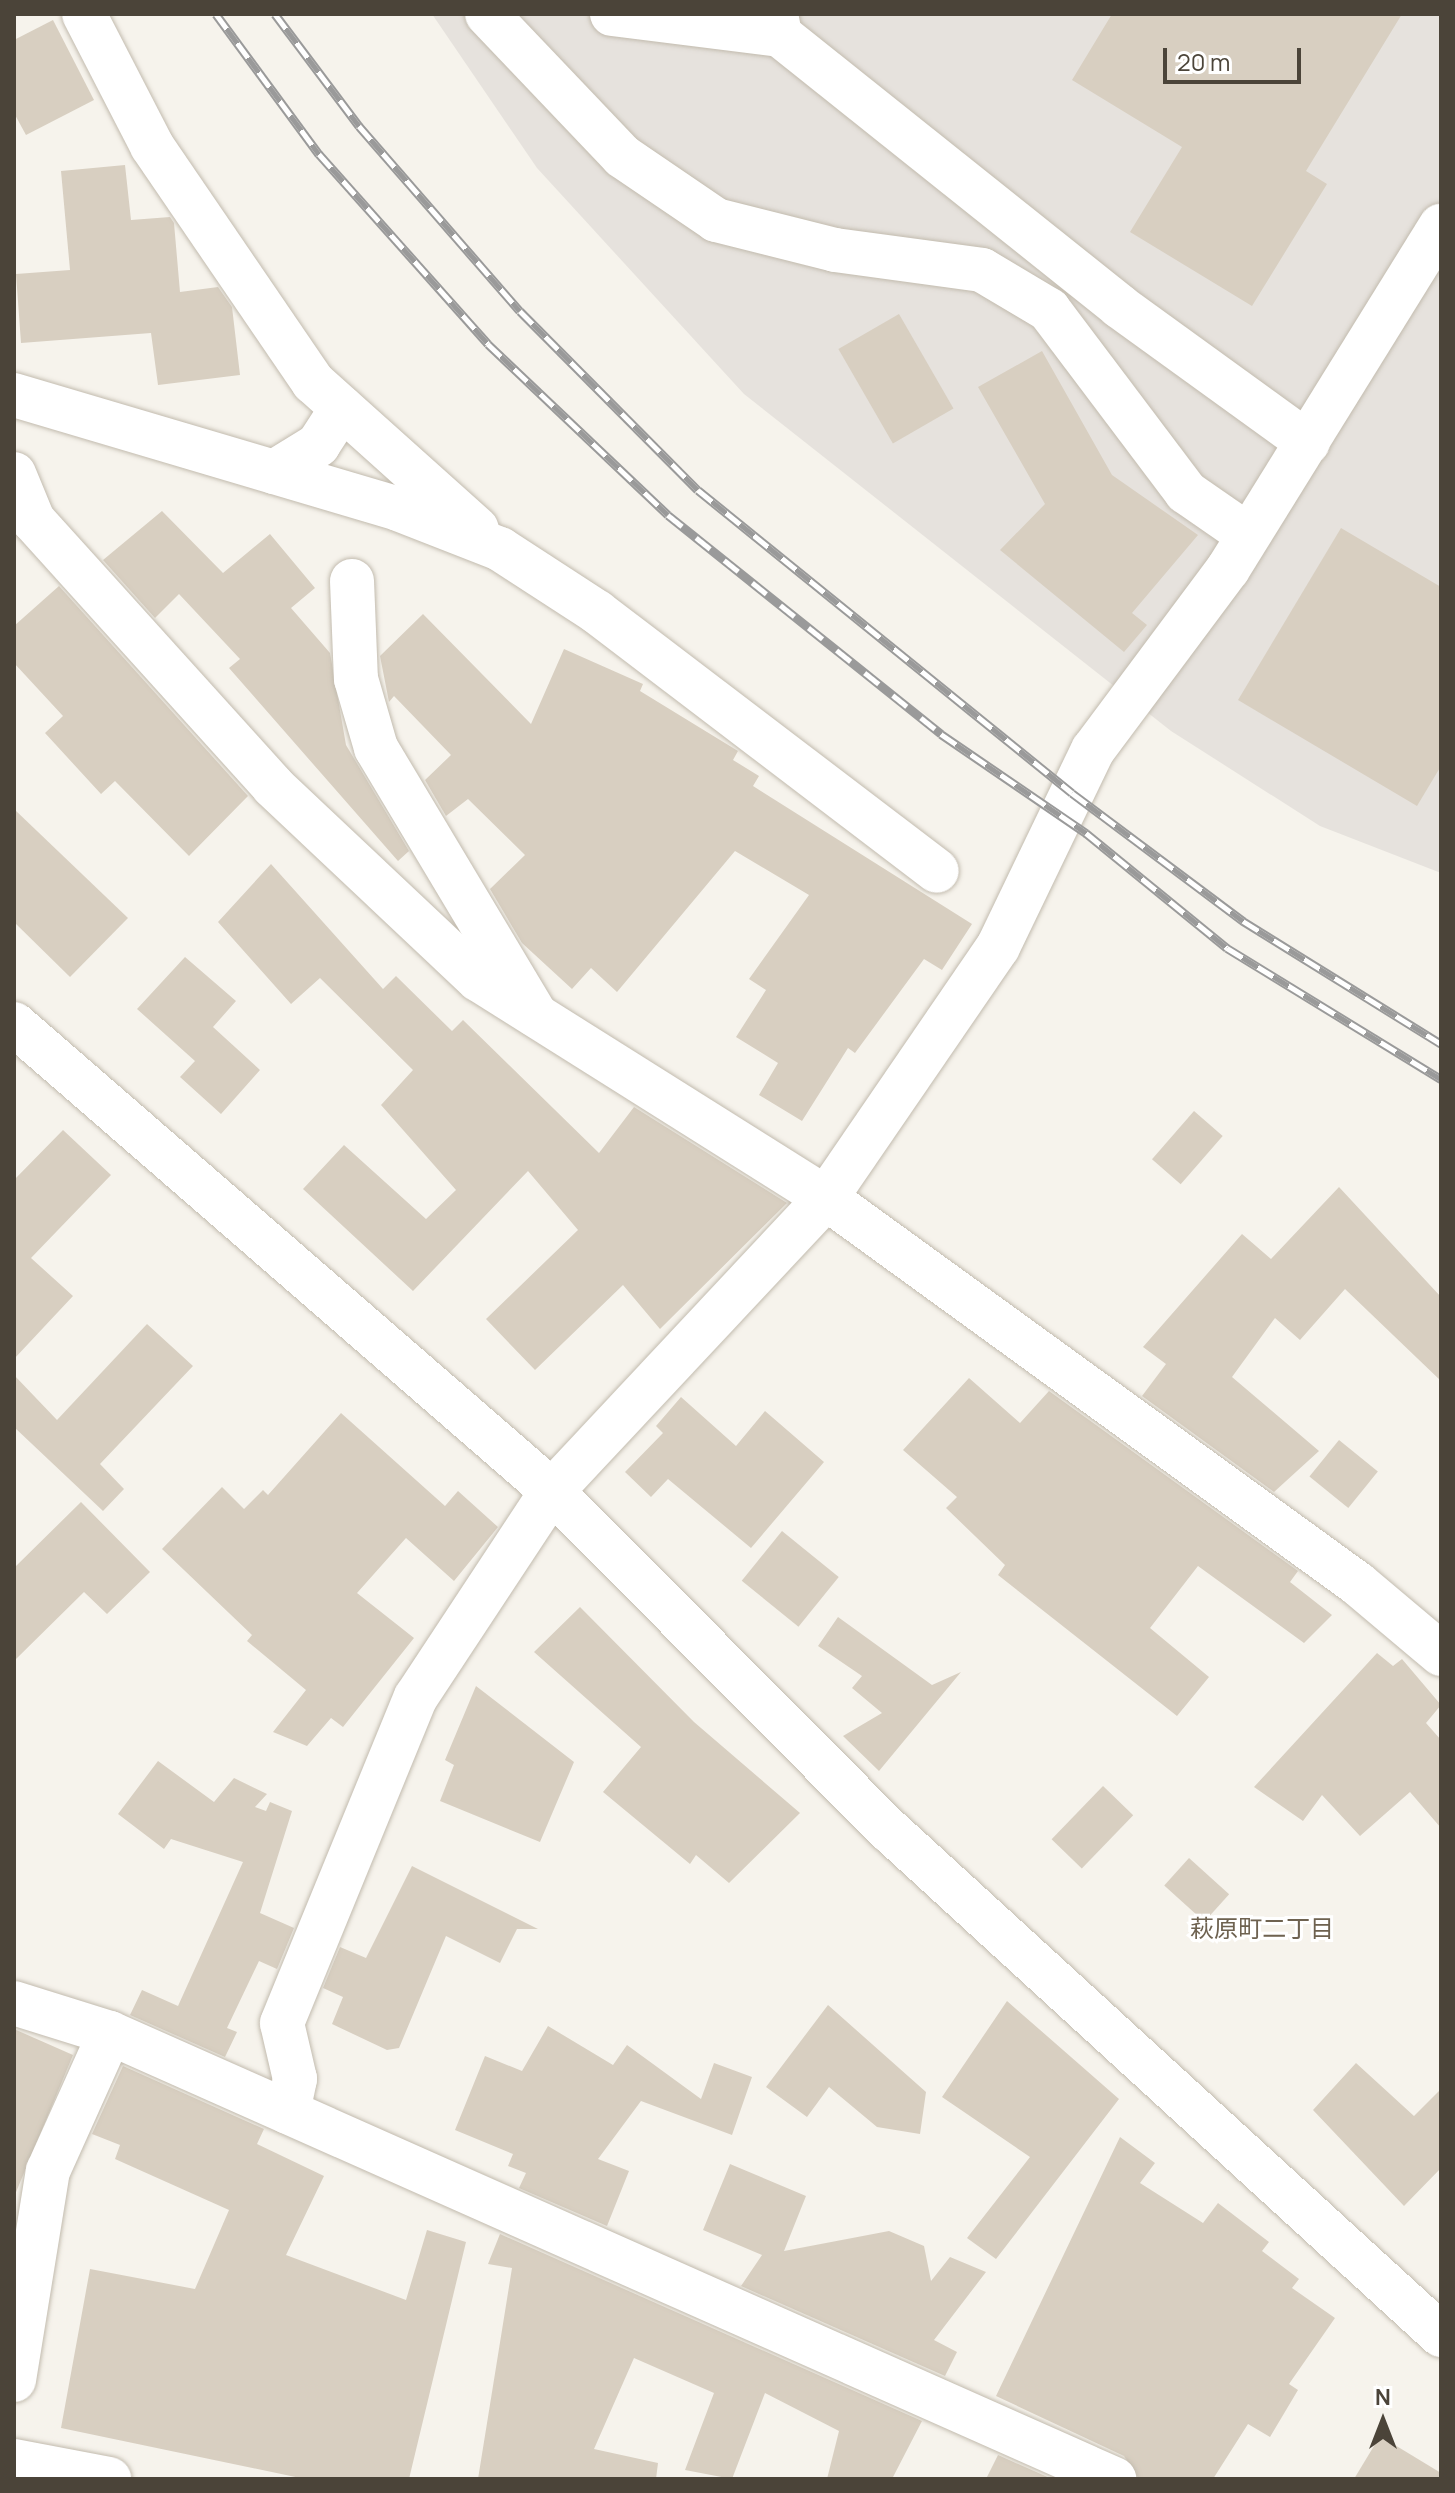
<!DOCTYPE html>
<html>
<head>
<meta charset="utf-8">
<style>
  body { margin:0 }
  #map { position:relative; width:1455px; height:2493px; overflow:hidden; background:#f6f3ec; font-family:Manrope,"Noto Sans JP",sans-serif }
  div>[style] { position:absolute }
  .industrial>* { inset:0; background:#e6e2dd }
  .building>* { inset:0; background:#d8cfc1; transform-origin:0 0 }
  .roads { filter:drop-shadow(0 0 2px #c2bbae) drop-shadow(0 0 2px #c2bbae) }
  .minor>* { height:44px; margin:-22px; padding:0 22px; transform-origin:22px; border-radius:22px; background:#fff }
  .rail>* { height:9px; margin-top:-4.5px; transform-origin:0; background:repeating-linear-gradient(90deg,#fff 0 18px,#9a9a9a 0 36px); box-sizing:border-box; border-block:2px solid #9a9a9a }
  span { translate:-50% -50%; white-space:nowrap; text-align:center; line-height:1.15; -webkit-text-stroke:6px #fff; paint-order:stroke }
  .neighbourhood-label { font-size:24px; color:#6e6250 }
  .frame { position:absolute; inset:0; border:16px solid #4b4439; pointer-events:none }
  .north { position:absolute; left:1343px; top:2381px; width:80px; height:80px; -webkit-text-stroke:6px #fff; paint-order:stroke; rotate:0deg; font-size:22px; font-weight:700; line-height:32px; text-align:center; color:#4b4439 }
  .north::after { content:''; display:block; margin:auto; width:28px; height:36px; background:#4b4439; clip-path:polygon(50% 0,100% 100%,50% 72%,0 100%) }
  .scale { position:absolute; left:1163px; top:48px; width:138px; height:36px; box-sizing:border-box; border:4px solid #4b4439; border-top:0; padding-left:10px; font-size:24px; line-height:28px; white-space:nowrap; color:#4b4439; -webkit-text-stroke:6px #fff; paint-order:stroke }
</style>
</head>
<body>
<div id="map">
  <div class="industrial">
    <div style="clip-path:polygon(432px 14px,1441px 14px,1441px 873px,1320px 826px,1171px 731px,744px 394px,537px 168px)"></div>
  </div>
  <div class="building">
    <div style="clip-path:polygon(1112px 14px,1402px 14px,1306px 171px,1327px 184px,1252px 306px,1130px 232px,1182px 147px,1072px 80px)"></div>
    <div style="clip-path:polygon(53px 20px,94px 100px,26px 135px,14px 113px,14px 40px)"></div>
    <div style="clip-path:polygon(125px 165px,131px 220px,170px 217px,174px 223px,180px 292px,218px 287px,232px 307px,240px 375px,158px 385px,151px 333px,21px 343px,16px 274px,70px 270px,61px 171px)"></div>
    <div style="left:899px;top:314px;width:109px;height:70px;rotate:60deg"></div>
    <div style="clip-path:polygon(1042px 351px,1112px 475px,1198px 535px,1132px 613px,1147px 625px,1124px 652px,1000px 550px,1045px 504px,978px 387px)"></div>
    <div style="clip-path:polygon(162px 511px,223px 573px,270px 534px,315px 588px,291px 608px,330px 653px,346px 745px,409px 851px,398px 861px,229px 668px,240px 659px,179px 594px,155px 618px,103px 560px)"></div>
    <div style="clip-path:polygon(1341px 528px,1441px 587px,1441px 766px,1417px 806px,1238px 700px)"></div>
    <div style="clip-path:polygon(59px 586px,248px 796px,189px 856px,115px 781px,101px 794px,45px 733px,63px 716px,14px 663px,14px 626px)"></div>
    <div style="clip-path:polygon(423px 614px,531px 724px,564px 649px,643px 684px,640px 691px,738px 751px,733px 760px,759px 776px,753px 786px,972px 924px,942px 970px,924px 959px,855px 1053px,848px 1048px,802px 1121px,759px 1095px,778px 1063px,736px 1037px,766px 990px,749px 979px,809px 895px,735px 851px,617px 992px,591px 968px,572px 989px,522px 943px,490px 889px,525px 855px,468px 799px,446px 816px,425px 780px,451px 755px,394px 696px,389px 702px,380px 656px)"></div>
    <div style="clip-path:polygon(14px 809px,128px 918px,70px 977px,14px 922px)"></div>
    <div style="clip-path:polygon(271px 864px,383px 989px,396px 976px,452px 1031px,463px 1020px,599px 1153px,634px 1107px,787px 1203px,660px 1329px,623px 1285px,535px 1370px,486px 1319px,578px 1230px,528px 1171px,413px 1291px,303px 1189px,344px 1145px,426px 1219px,456px 1190px,381px 1105px,413px 1070px,320px 978px,291px 1004px,218px 922px)"></div>
    <div style="clip-path:polygon(185px 957px,236px 1001px,213px 1027px,260px 1070px,221px 1114px,180px 1077px,195px 1061px,137px 1009px)"></div>
    <div style="left:1194px;top:1111px;width:38px;height:64px;rotate:41deg"></div>
    <div style="clip-path:polygon(63px 1130px,111px 1175px,31px 1258px,73px 1296px,14px 1359px,14px 1180px)"></div>
    <div style="clip-path:polygon(1339px 1187px,1441px 1297px,1441px 1381px,1345px 1289px,1300px 1340px,1275px 1318px,1232px 1377px,1319px 1451px,1274px 1492px,1142px 1396px,1166px 1364px,1143px 1347px,1242px 1234px,1271px 1259px)"></div>
    <div style="clip-path:polygon(147px 1324px,193px 1366px,100px 1464px,124px 1489px,103px 1511px,14px 1427px,14px 1375px,57px 1420px)"></div>
    <div style="clip-path:polygon(969px 1378px,1020px 1423px,1049px 1391px,1298px 1571px,1290px 1582px,1332px 1615px,1304px 1643px,1198px 1566px,1150px 1628px,1209px 1677px,1177px 1716px,998px 1575px,1005px 1565px,946px 1508px,957px 1497px,903px 1450px)"></div>
    <div style="clip-path:polygon(681px 1397px,736px 1446px,765px 1411px,824px 1462px,751px 1548px,668px 1479px,651px 1497px,625px 1472px,663px 1433px,656px 1426px)"></div>
    <div style="clip-path:polygon(341px 1413px,445px 1506px,458px 1491px,498px 1527px,454px 1581px,406px 1538px,357px 1593px,414px 1638px,343px 1727px,331px 1718px,307px 1746px,273px 1732px,306px 1690px,247px 1641px,252px 1635px,162px 1549px,222px 1487px,244px 1509px,263px 1490px,268px 1495px)"></div>
    <div style="left:1339px;top:1440px;width:50px;height:47px;rotate:39deg"></div>
    <div style="clip-path:polygon(81px 1502px,150px 1572px,107px 1614px,84px 1592px,14px 1661px,14px 1568px)"></div>
    <div style="left:782px;top:1531px;width:73px;height:64px;rotate:39deg"></div>
    <div style="clip-path:polygon(580px 1607px,694px 1722px,800px 1813px,729px 1883px,696px 1855px,690px 1864px,603px 1792px,641px 1747px,534px 1652px)"></div>
    <div style="clip-path:polygon(838px 1617px,932px 1685px,961px 1672px,879px 1771px,843px 1736px,882px 1713px,852px 1688px,862px 1676px,818px 1646px)"></div>
    <div style="clip-path:polygon(1377px 1653px,1393px 1666px,1402px 1659px,1441px 1705px,1426px 1723px,1441px 1740px,1441px 1828px,1410px 1792px,1360px 1836px,1322px 1795px,1303px 1821px,1254px 1787px)"></div>
    <div style="clip-path:polygon(476px 1686px,574px 1762px,540px 1842px,440px 1801px,454px 1765px,445px 1760px)"></div>
    <div style="clip-path:polygon(158px 1761px,214px 1802px,234px 1778px,267px 1794px,255px 1807px,266px 1811px,270px 1802px,292px 1811px,260px 1913px,294px 1928px,277px 1969px,259px 1961px,227px 2028px,237px 2032px,225px 2057px,130px 2015px,142px 1990px,178px 2006px,243px 1862px,171px 1839px,164px 1849px,118px 1814px)"></div>
    <div style="left:1103px;top:1786px;width:42px;height:74px;rotate:44deg"></div>
    <div style="left:1189px;top:1858px;width:54px;height:37px;rotate:42deg"></div>
    <div style="clip-path:polygon(412px 1866px,538px 1929px,517px 1929px,500px 1963px,446px 1936px,399px 2048px,387px 2050px,332px 2024px,343px 1997px,323px 1988px,340px 1947px,366px 1958px)"></div>
    <div style="clip-path:polygon(1007px 2001px,1119px 2099px,996px 2259px,967px 2238px,1030px 2157px,942px 2097px)"></div>
    <div style="clip-path:polygon(828px 2005px,926px 2092px,920px 2134px,877px 2127px,829px 2087px,807px 2117px,766px 2087px)"></div>
    <div style="clip-path:polygon(548px 2026px,613px 2065px,627px 2045px,701px 2099px,714px 2063px,752px 2077px,732px 2135px,641px 2101px,598px 2159px,629px 2171px,607px 2226px,519px 2188px,526px 2173px,508px 2166px,513px 2154px,455px 2130px,485px 2056px,522px 2071px)"></div>
    <div style="clip-path:polygon(14px 2029px,73px 2055px,14px 2197px)"></div>
    <div style="clip-path:polygon(1356px 2063px,1414px 2116px,1441px 2089px,1441px 2168px,1404px 2206px,1313px 2110px)"></div>
    <div style="clip-path:polygon(123px 2066px,264px 2129px,257px 2144px,324px 2176px,286px 2255px,406px 2300px,427px 2230px,466px 2242px,409px 2479px,305px 2479px,61px 2428px,90px 2269px,195px 2289px,229px 2210px,115px 2159px,120px 2145px,92px 2134px)"></div>
    <div style="clip-path:polygon(1120px 2137px,1155px 2163px,1140px 2183px,1203px 2223px,1218px 2203px,1269px 2242px,1262px 2251px,1299px 2279px,1292px 2288px,1335px 2318px,1289px 2384px,1298px 2390px,1270px 2437px,1248px 2424px,1213px 2479px,1139px 2479px,1124px 2456px,996px 2396px)"></div>
    <div style="clip-path:polygon(730px 2164px,806px 2196px,784px 2251px,889px 2231px,924px 2246px,931px 2281px,950px 2257px,986px 2272px,934px 2340px,957px 2352px,945px 2376px,741px 2286px,762px 2255px,703px 2230px)"></div>
    <div style="clip-path:polygon(500px 2234px,922px 2421px,892px 2479px,827px 2479px,839px 2431px,765px 2393px,732px 2479px,685px 2470px,714px 2393px,634px 2358px,594px 2449px,658px 2463px,656px 2479px,478px 2479px,512px 2268px,488px 2264px)"></div>
    <div style="clip-path:polygon(1380px 2436px,1441px 2473px,1441px 2479px,1354px 2479px)"></div>
    <div style="clip-path:polygon(998px 2455px,1052px 2479px,986px 2479px)"></div>
  </div>
  <div class="roads">
    <div class="minor">
      <div style="left:84px;top:14px;width:148px;rotate:62.7deg"></div>
      <div style="left:152px;top:146px;width:286px;rotate:55.7deg"></div>
      <div style="left:313px;top:382px;width:220px;rotate:41.9deg"></div>
      <div style="left:487px;top:14px;width:196px;rotate:46.4deg"></div>
      <div style="left:622px;top:156px;width:114px;rotate:34.2deg"></div>
      <div style="left:716px;top:220px;width:123px;rotate:14.1deg"></div>
      <div style="left:835px;top:250px;width:148px;rotate:7.7deg"></div>
      <div style="left:982px;top:270px;width:78px;rotate:30.8deg"></div>
      <div style="left:1049px;top:310px;width:228px;rotate:53deg"></div>
      <div style="left:1186px;top:492px;width:75px;rotate:34.7deg"></div>
      <div style="left:612px;top:14px;width:169px;rotate:7.1deg"></div>
      <div style="left:776px;top:14px;width:21px;rotate:79deg"></div>
      <div style="left:780px;top:35px;width:434px;rotate:38.6deg"></div>
      <div style="left:1119px;top:306px;width:233px;rotate:35.9deg"></div>
      <div style="left:14px;top:395px;width:401px;rotate:16.5deg"></div>
      <div style="left:398px;top:509px;width:110px;rotate:21.4deg"></div>
      <div style="left:500px;top:549px;width:116px;rotate:33deg"></div>
      <div style="left:597px;top:612px;width:427px;rotate:37.3deg"></div>
      <div style="left:274px;top:472px;width:52px;rotate:-31.5deg"></div>
      <div style="left:318px;top:445px;width:44px;rotate:-57deg"></div>
      <div style="left:14px;top:474px;width:50px;rotate:67.6deg"></div>
      <div style="left:33px;top:520px;width:358px;rotate:47.9deg"></div>
      <div style="left:273px;top:786px;width:282px;rotate:43.3deg"></div>
      <div style="left:478px;top:979px;width:411px;rotate:32.2deg"></div>
      <div style="left:826px;top:1198px;width:657px;rotate:35.96deg"></div>
      <div style="left:1358px;top:1584px;width:109px;rotate:40.1deg"></div>
      <div style="left:352px;top:581px;width:98px;rotate:87.7deg"></div>
      <div style="left:356px;top:679px;width:72px;rotate:73.8deg"></div>
      <div style="left:376px;top:748px;width:311px;rotate:59.1deg"></div>
      <div style="left:14px;top:1024px;width:712px;rotate:40.96deg"></div>
      <div style="left:552px;top:1491px;width:479px;rotate:45.2deg"></div>
      <div style="left:890px;top:1831px;width:747px;rotate:42.45deg"></div>
      <div style="left:14px;top:2003px;width:101px;rotate:17.4deg"></div>
      <div style="left:110px;top:2033px;width:1099px;rotate:23.95deg"></div>
      <div style="left:288px;top:2112px;width:34px;rotate:-78deg"></div>
      <div style="left:295px;top:2079px;width:57px;rotate:-103.1deg"></div>
      <div style="left:282px;top:2023px;width:352px;rotate:-67.7deg"></div>
      <div style="left:416px;top:1697px;width:247px;rotate:-56.6deg"></div>
      <div style="left:552px;top:1491px;width:401px;rotate:-46.9deg"></div>
      <div style="left:826px;top:1198px;width:304px;rotate:-55.6deg"></div>
      <div style="left:998px;top:947px;width:219px;rotate:-64.3deg"></div>
      <div style="left:1093px;top:750px;width:226px;rotate:-53.3deg"></div>
      <div style="left:1228px;top:569px;width:404px;rotate:-58.2deg"></div>
      <div style="left:14px;top:2380px;width:212px;rotate:-80.8deg"></div>
      <div style="left:48px;top:2171px;width:151px;rotate:-65.8deg"></div>
      <div style="left:14px;top:2461px;width:97px;rotate:10.7deg"></div>
    </div>
  </div>
  <div class="rail">
    <div style="left:216px;top:14px;width:174px;rotate:53.7deg"></div>
    <div style="left:319px;top:154px;width:254px;rotate:48.3deg"></div>
    <div style="left:488px;top:344px;width:248px;rotate:43.5deg"></div>
    <div style="left:668px;top:515px;width:350px;rotate:38.7deg"></div>
    <div style="left:941px;top:734px;width:176px;rotate:34.3deg"></div>
    <div style="left:1086px;top:833px;width:182px;rotate:39.2deg"></div>
    <div style="left:1227px;top:948px;width:251px;rotate:31.5deg"></div>
    <div style="left:275px;top:14px;width:140px;rotate:53.1deg"></div>
    <div style="left:359px;top:126px;width:245px;rotate:49deg"></div>
    <div style="left:520px;top:311px;width:252px;rotate:45.2deg"></div>
    <div style="left:698px;top:490px;width:481px;rotate:39deg"></div>
    <div style="left:1072px;top:793px;width:214px;rotate:36.8deg"></div>
    <div style="left:1243px;top:921px;width:233px;rotate:31.8deg"></div>
  </div>
  <div class="neighbourhood-label">
    <span style="left:1262px;top:1928px">萩原町二丁目</span>
  </div>
  <div class="frame"></div>
  <div class="north">N</div>
  <div class="scale">20 m</div>
</div>
</body>
</html>
